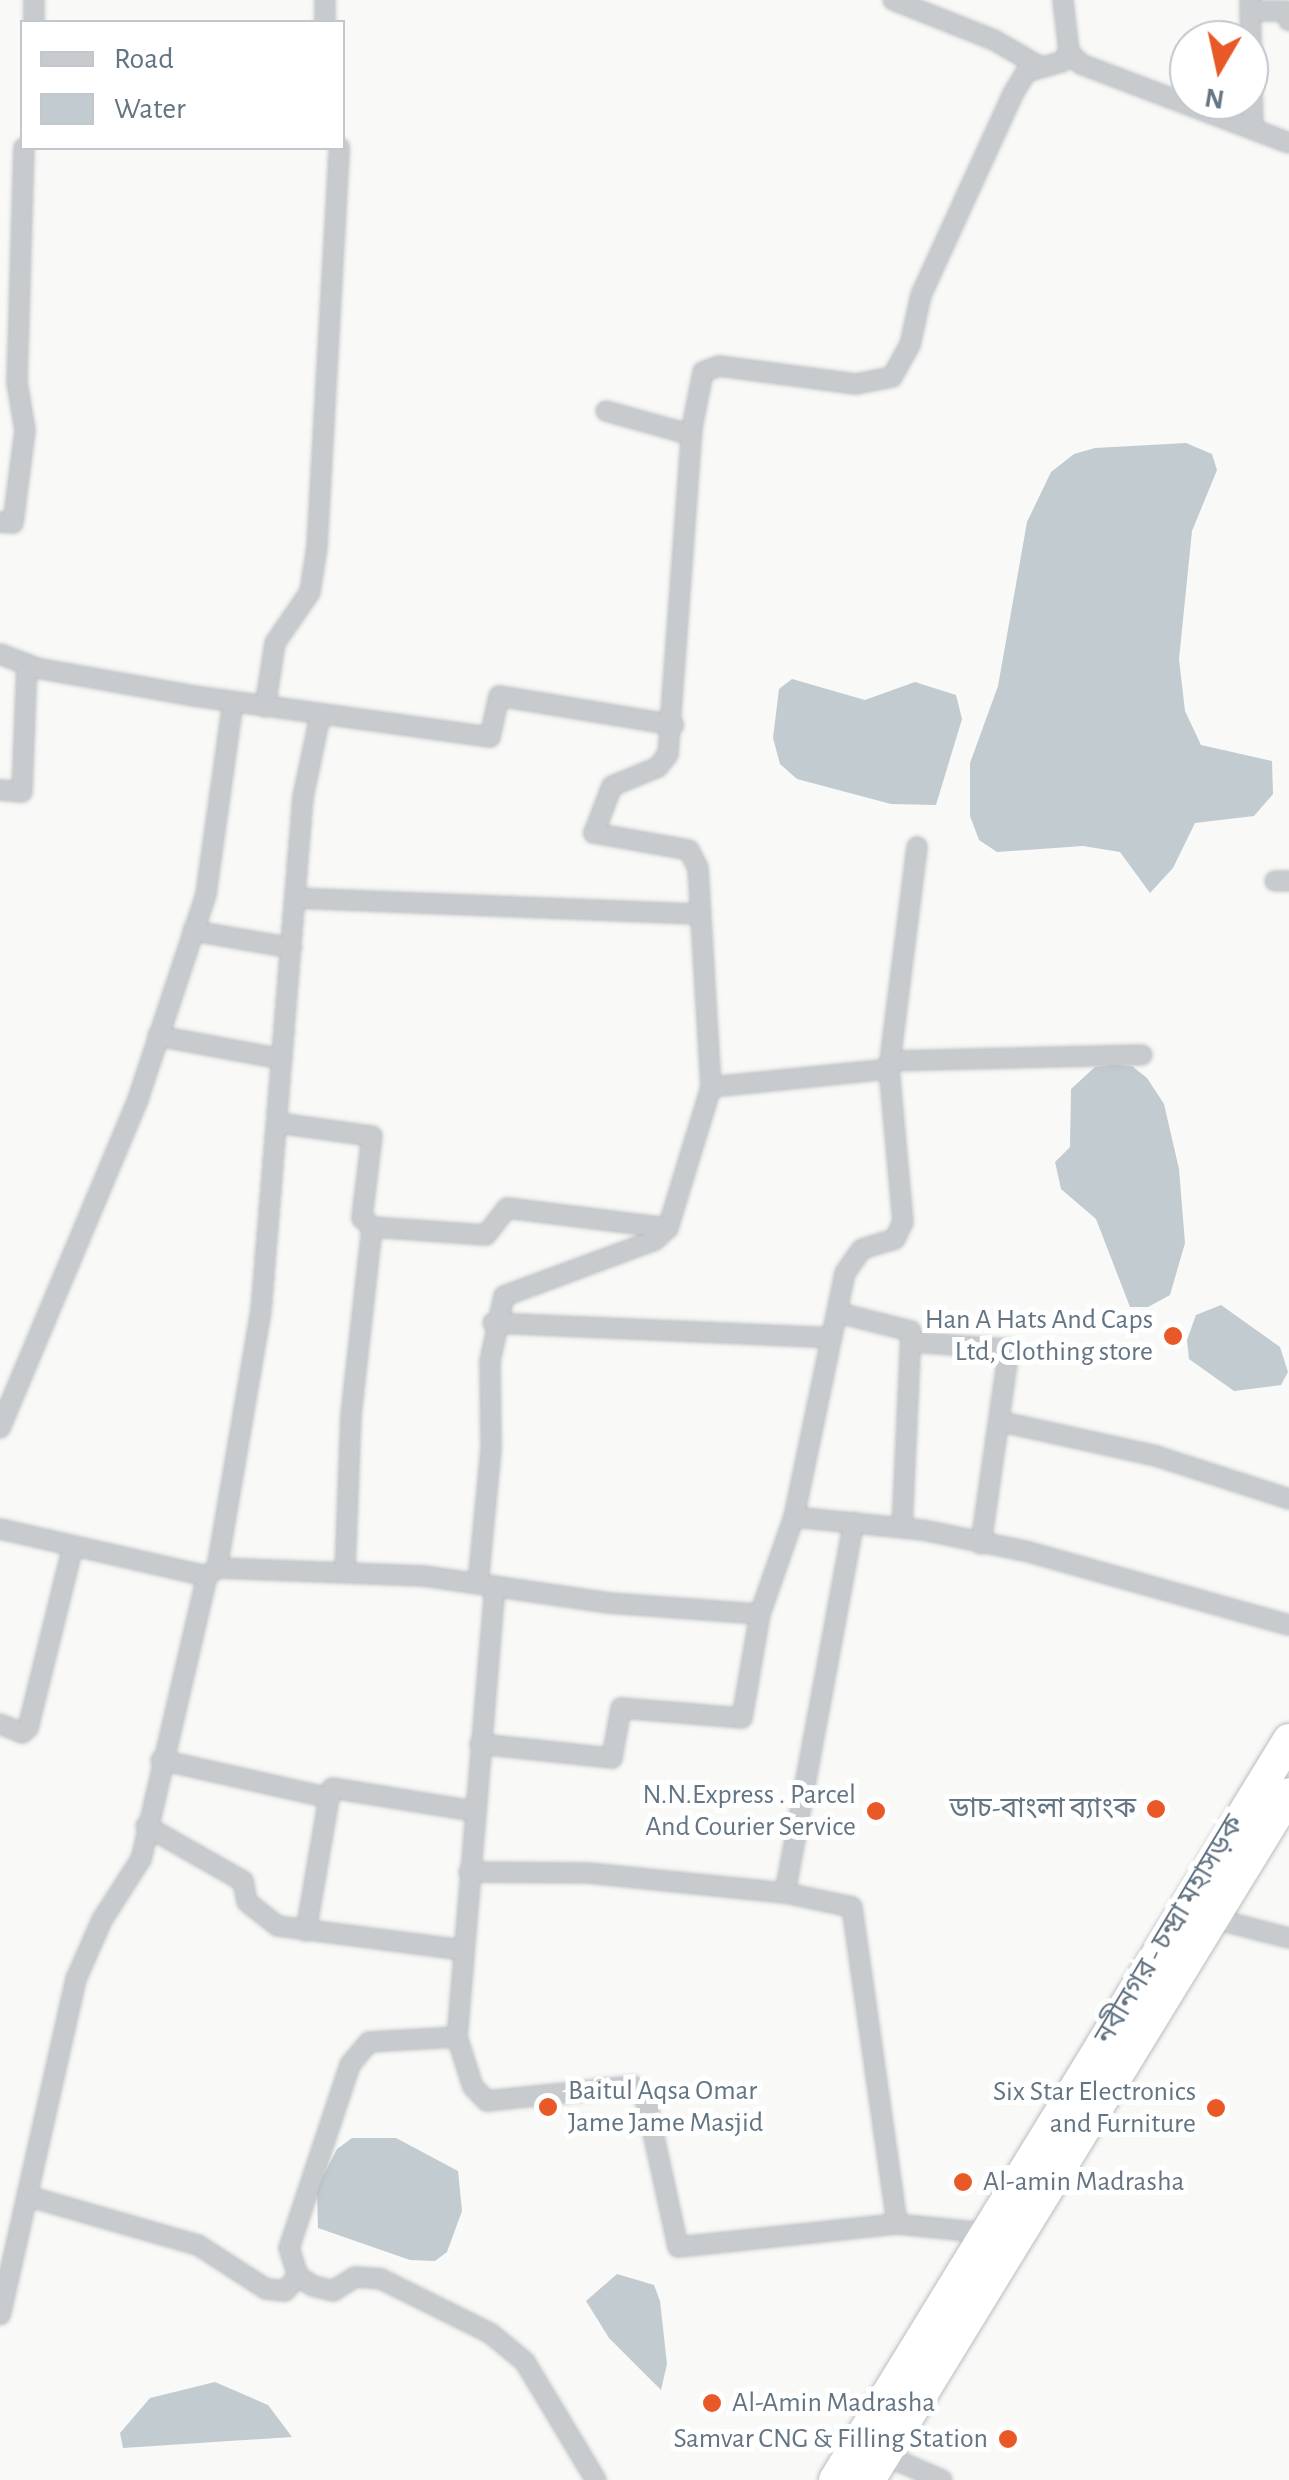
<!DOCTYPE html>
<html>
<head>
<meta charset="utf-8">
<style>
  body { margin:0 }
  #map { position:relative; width:1289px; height:2480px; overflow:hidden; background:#f9f9f7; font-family:"Alegreya Sans","Noto Sans Bengali",sans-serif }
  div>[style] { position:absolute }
  .water>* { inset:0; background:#c1cbd0 }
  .roads { filter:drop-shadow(0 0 2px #b9bdc0) drop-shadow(0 0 2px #b9bdc0) }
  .street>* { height:18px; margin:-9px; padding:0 9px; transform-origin:9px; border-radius:9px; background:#c7cbce }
  .highway>* { height:32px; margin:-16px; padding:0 16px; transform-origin:16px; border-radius:16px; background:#fff }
  .dots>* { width:28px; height:28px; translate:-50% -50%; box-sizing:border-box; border:5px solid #fff; border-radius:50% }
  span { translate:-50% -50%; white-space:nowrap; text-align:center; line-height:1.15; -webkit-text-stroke:10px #fff; paint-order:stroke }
  .poi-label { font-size:28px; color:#637483 }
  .right { translate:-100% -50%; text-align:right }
  .left { translate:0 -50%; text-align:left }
  .street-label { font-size:28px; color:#637483 }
  .legend { position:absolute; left:20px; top:20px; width:325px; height:130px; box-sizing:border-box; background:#fff; border:2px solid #c1c7cd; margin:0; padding:12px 18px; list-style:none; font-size:30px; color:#637483 }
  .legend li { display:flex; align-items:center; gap:20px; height:50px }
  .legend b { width:50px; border:2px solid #c1c7cd }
  .north { position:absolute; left:1169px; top:20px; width:100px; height:100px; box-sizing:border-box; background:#fff; border:2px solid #c1c7cd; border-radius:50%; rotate:189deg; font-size:28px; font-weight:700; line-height:40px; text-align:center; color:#637483 }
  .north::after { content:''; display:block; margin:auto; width:35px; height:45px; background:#e95927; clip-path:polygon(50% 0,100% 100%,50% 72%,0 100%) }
</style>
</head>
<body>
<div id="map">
  <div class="water">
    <div style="clip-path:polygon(1186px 443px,1212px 454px,1217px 470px,1192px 531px,1179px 659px,1185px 711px,1201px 745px,1272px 761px,1273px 794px,1254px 816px,1195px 823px,1173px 868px,1150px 893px,1120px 852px,1083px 846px,997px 852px,979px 840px,970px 816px,970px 763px,998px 686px,1027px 522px,1051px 472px,1074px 454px,1095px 448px)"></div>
    <div style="clip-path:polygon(792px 679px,865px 700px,915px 682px,956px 695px,962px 719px,936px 805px,891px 804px,797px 779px,780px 764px,773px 738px,779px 689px)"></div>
    <div style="clip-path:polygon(1114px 1065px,1132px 1066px,1147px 1078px,1164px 1104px,1179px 1169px,1185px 1243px,1170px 1295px,1148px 1307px,1130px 1307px,1096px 1219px,1061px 1189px,1055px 1162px,1070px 1147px,1071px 1089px,1095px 1067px)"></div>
    <div style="clip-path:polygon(1221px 1305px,1280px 1347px,1288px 1372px,1281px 1385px,1234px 1391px,1189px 1359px,1187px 1340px,1196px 1315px)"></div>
    <div style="clip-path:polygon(352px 2138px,396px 2138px,458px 2171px,462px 2211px,447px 2252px,435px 2261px,410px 2260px,318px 2228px,317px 2188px,337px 2149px)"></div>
    <div style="clip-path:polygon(617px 2274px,654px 2285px,660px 2301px,667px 2364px,661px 2390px,609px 2338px,586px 2301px)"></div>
    <div style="clip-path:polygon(215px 2382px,268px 2405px,292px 2437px,123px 2448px,120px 2433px,150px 2398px)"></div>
  </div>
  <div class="roads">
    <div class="street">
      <div style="left:893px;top:0;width:109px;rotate:21.6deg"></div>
      <div style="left:994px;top:40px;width:52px;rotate:30deg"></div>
      <div style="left:1063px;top:0;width:52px;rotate:83.4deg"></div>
      <div style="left:1069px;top:52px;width:17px;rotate:45deg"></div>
      <div style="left:1081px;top:64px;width:222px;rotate:20.8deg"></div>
      <div style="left:1250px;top:0;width:129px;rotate:88.7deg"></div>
      <div style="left:1250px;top:11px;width:36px"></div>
      <div style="left:1286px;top:11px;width:10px;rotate:73deg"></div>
      <div style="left:34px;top:22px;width:22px;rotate:-90deg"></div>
      <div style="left:325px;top:22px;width:22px;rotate:-90deg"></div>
      <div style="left:606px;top:411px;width:89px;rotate:15.6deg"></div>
      <div style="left:0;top:522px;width:13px;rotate:4deg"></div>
      <div style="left:13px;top:523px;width:94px;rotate:-82.6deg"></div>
      <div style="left:25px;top:430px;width:49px;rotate:-99.5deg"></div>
      <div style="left:17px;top:382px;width:234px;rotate:-88.3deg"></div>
      <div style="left:0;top:654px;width:39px;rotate:21deg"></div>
      <div style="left:36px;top:668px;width:160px;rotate:10deg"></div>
      <div style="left:194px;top:696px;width:299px;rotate:7.9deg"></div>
      <div style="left:490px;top:737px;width:42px;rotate:-77.6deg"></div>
      <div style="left:499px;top:696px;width:177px;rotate:9.4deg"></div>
      <div style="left:265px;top:707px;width:65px;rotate:-81.1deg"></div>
      <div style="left:275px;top:643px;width:62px;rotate:-55.5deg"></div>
      <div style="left:310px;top:592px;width:46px;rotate:-81.2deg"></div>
      <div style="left:317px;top:547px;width:400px;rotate:-86.8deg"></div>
      <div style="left:0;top:790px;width:22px;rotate:5deg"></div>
      <div style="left:22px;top:792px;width:128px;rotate:-87.8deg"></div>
      <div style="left:1275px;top:881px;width:14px"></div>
      <div style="left:295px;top:898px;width:405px;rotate:2.3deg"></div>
      <div style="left:193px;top:931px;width:100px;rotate:9.7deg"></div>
      <div style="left:158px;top:1036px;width:126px;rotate:10.5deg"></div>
      <div style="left:890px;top:1061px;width:252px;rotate:-1.4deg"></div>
      <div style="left:889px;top:1069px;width:224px;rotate:-82.8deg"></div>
      <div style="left:278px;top:1123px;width:95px;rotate:7.9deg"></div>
      <div style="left:372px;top:1136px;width:83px;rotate:97deg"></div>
      <div style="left:362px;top:1218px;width:13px;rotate:42deg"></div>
      <div style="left:839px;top:1313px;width:74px;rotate:14deg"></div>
      <div style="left:911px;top:1331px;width:197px;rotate:92.6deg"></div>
      <div style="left:493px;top:1323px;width:339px;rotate:2.5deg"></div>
      <div style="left:911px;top:1342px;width:98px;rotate:4.1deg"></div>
      <div style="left:1009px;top:1349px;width:197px;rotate:98.2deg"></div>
      <div style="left:1002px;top:1422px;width:158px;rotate:12.4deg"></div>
      <div style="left:1156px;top:1456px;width:140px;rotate:17.9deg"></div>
      <div style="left:0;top:1428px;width:357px;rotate:-67.2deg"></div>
      <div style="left:138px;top:1099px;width:216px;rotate:-71.6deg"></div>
      <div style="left:206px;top:894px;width:194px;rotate:-82deg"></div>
      <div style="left:794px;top:1517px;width:130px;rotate:5.8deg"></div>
      <div style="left:923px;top:1530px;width:108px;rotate:11.7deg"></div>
      <div style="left:1029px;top:1552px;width:270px;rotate:15.7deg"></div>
      <div style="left:0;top:1529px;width:212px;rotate:12.8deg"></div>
      <div style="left:207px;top:1576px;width:291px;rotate:103.1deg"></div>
      <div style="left:141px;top:1859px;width:72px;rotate:122.6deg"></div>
      <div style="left:102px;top:1920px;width:64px;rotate:113.8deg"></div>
      <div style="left:76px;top:1979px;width:344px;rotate:102.7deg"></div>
      <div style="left:217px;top:1568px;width:261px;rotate:-80.3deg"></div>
      <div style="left:261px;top:1311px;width:516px;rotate:-85.33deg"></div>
      <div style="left:303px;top:797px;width:83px;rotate:-78.1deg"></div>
      <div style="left:345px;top:1570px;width:155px;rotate:-87.8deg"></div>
      <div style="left:351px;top:1415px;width:189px;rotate:-83.6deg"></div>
      <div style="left:372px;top:1227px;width:114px;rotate:4deg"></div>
      <div style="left:486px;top:1235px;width:34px;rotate:-52deg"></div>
      <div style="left:507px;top:1208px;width:162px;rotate:7.1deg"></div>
      <div style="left:207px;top:1576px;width:13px;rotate:-39deg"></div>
      <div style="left:217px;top:1568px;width:207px;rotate:2.2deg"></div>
      <div style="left:424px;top:1576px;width:187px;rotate:8.3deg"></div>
      <div style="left:609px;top:1603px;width:151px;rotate:4.2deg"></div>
      <div style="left:760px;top:1614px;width:103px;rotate:-70.7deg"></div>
      <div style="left:794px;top:1517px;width:249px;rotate:-78.2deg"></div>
      <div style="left:845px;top:1273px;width:29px;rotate:-55deg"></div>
      <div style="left:862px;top:1249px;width:34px;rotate:-17deg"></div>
      <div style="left:895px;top:1239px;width:19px;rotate:-65deg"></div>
      <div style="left:903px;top:1222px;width:154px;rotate:-95.2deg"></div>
      <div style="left:889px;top:1069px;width:179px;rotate:174.2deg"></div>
      <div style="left:711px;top:1087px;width:219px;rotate:-93.4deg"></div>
      <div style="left:698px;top:868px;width:20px;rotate:-117deg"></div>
      <div style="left:689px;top:850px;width:97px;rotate:-169.9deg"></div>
      <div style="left:594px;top:833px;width:50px;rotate:-69deg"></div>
      <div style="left:612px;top:786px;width:50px;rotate:-22.4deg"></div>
      <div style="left:658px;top:767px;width:16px;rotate:-52deg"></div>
      <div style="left:668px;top:754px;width:327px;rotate:-85.8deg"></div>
      <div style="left:692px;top:428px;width:57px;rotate:-78.9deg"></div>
      <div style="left:703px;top:372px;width:17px;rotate:-21deg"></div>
      <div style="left:719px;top:366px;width:138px;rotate:7.5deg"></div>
      <div style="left:856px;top:384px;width:37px;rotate:-11deg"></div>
      <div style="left:892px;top:377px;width:37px;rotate:-61deg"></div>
      <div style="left:910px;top:345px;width:51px;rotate:-77.6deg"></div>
      <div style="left:921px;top:295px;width:221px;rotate:-65.4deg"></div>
      <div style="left:1013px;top:94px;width:26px;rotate:-59deg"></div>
      <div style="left:1026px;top:72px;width:37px;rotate:-16deg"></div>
      <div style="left:1062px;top:62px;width:12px;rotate:-55deg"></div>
      <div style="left:478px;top:1584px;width:137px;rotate:-84.5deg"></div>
      <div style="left:491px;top:1448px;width:87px;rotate:-90.7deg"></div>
      <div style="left:490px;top:1361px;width:66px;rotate:-77.8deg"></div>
      <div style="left:504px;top:1296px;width:161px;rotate:-20.3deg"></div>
      <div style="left:655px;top:1240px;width:18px;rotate:-43deg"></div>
      <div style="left:668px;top:1228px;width:147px;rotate:-73deg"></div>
      <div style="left:495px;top:1586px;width:453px;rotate:94.8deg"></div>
      <div style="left:457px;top:2037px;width:88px;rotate:176.7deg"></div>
      <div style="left:369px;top:2042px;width:30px;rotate:130deg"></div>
      <div style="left:350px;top:2065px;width:193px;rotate:108.4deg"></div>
      <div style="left:289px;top:2248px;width:29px;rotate:72deg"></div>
      <div style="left:298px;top:2276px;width:18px;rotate:34deg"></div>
      <div style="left:313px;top:2286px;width:21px;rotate:14deg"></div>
      <div style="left:333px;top:2291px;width:26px;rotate:-32deg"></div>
      <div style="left:355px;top:2277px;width:26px;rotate:4deg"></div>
      <div style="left:381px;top:2279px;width:122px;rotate:26.4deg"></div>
      <div style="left:490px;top:2333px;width:45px;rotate:39.6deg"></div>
      <div style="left:525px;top:2362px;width:138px;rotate:59deg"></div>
      <div style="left:0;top:1724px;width:24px;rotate:22deg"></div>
      <div style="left:22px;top:1733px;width:8px;rotate:-40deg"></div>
      <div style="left:28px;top:1728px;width:187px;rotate:-76.1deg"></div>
      <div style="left:480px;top:1744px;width:133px;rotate:6.1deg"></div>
      <div style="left:612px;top:1758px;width:51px;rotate:-79.8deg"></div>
      <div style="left:621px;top:1708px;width:121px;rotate:4.7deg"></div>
      <div style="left:742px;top:1718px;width:106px;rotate:-80.2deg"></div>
      <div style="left:161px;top:1760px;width:172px;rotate:12.7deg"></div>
      <div style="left:329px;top:1798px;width:10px;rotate:-73deg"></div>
      <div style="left:332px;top:1788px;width:144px;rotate:9.2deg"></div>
      <div style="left:146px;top:1826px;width:112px;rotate:29.6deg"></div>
      <div style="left:243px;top:1881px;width:21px;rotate:79deg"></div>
      <div style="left:247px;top:1902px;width:39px;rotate:38deg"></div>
      <div style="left:278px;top:1926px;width:187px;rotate:7.4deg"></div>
      <div style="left:469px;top:1872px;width:119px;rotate:0.5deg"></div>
      <div style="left:588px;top:1873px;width:198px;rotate:5.8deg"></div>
      <div style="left:785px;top:1893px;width:68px;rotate:11.8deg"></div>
      <div style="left:852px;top:1907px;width:320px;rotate:81.9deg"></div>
      <div style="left:897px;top:2224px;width:90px;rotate:5.7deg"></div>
      <div style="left:785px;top:1893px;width:377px;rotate:-79.5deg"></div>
      <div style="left:1211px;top:1918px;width:81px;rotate:14.4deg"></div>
      <div style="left:306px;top:1931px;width:135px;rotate:-80.2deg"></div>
      <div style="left:457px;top:2037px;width:52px;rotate:72.3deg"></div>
      <div style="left:473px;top:2087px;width:20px;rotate:45deg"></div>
      <div style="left:487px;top:2101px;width:147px;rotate:-5.9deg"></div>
      <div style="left:633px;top:2086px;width:19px;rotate:47deg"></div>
      <div style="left:646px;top:2100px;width:150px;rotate:77.7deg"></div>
      <div style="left:678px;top:2247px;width:220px;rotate:-6deg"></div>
      <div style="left:27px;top:2196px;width:178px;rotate:16deg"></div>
      <div style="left:198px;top:2245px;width:81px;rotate:32.9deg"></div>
      <div style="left:266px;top:2289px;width:19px;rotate:6deg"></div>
      <div style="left:285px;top:2291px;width:20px;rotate:-49deg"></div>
      <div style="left:884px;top:2455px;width:63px;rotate:23.3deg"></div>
    </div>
    <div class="highway">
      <div style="left:835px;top:2480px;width:868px;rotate:-58.47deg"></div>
      <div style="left:869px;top:2480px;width:804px;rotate:-58.52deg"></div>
    </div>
  </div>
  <div class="dots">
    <div style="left:1173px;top:1336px;background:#e95927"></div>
    <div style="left:1156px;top:1809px;background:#e95927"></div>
    <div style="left:876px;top:1811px;background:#e95927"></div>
    <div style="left:548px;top:2107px;background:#e95927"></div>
    <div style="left:1216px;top:2108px;background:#e95927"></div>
    <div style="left:963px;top:2182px;background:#e95927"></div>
    <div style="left:712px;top:2403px;background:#e95927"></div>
    <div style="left:1008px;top:2439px;background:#e95927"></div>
  </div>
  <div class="poi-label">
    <span class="right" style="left:1153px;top:1336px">Han A Hats And Caps<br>Ltd, Clothing store</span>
    <span class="right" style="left:856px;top:1811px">N.N.Express . Parcel<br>And Courier Service</span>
    <span class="right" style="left:1136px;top:1809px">ডাচ-বাংলা ব্যাংক</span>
    <span class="left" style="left:568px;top:2107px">Baitul Aqsa Omar<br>Jame Jame Masjid</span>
    <span class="right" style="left:1196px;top:2108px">Six Star Electronics<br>and Furniture</span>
    <span class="left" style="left:983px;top:2182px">Al-amin Madrasha</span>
    <span class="left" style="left:732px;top:2403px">Al-Amin Madrasha</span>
    <span class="right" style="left:988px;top:2439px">Samvar CNG &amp; Filling Station</span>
  </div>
  <div class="street-label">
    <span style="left:1170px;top:1930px;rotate:-59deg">নবীনগর - চন্দ্রা মহাসড়ক</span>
  </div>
  <ul class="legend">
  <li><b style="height:12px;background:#c7cbce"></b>Road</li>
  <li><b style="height:28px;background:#c1cbd0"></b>Water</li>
  </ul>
  <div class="north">N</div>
</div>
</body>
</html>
